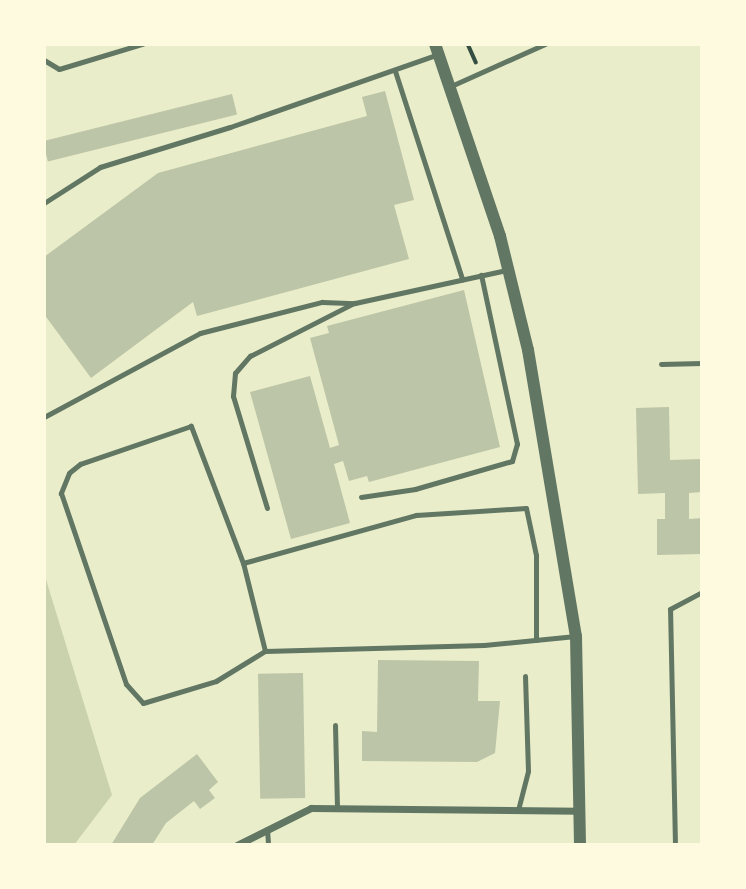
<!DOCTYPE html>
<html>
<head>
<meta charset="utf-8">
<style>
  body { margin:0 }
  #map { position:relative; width:746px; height:889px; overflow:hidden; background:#e9edc9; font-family:Roboto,sans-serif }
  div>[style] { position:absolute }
  .green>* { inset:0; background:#cad2ad }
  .building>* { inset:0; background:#bcc5a7; transform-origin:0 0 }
  .path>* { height:3.5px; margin:-1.75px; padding:0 1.75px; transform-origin:1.75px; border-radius:1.75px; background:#344e41 }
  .service>* { height:5px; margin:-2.5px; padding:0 2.5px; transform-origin:2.5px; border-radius:2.5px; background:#617663 }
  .minor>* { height:7px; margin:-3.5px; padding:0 3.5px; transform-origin:3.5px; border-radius:3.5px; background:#617663 }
  .tertiary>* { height:12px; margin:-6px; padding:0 6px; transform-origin:6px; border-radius:6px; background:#617663 }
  span { translate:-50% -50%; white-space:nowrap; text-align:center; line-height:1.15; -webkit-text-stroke:5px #fefae0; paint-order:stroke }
  .frame { position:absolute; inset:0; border:46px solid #fefae0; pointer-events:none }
</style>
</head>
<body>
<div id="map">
  <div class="green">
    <div style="clip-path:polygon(44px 573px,112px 795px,74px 845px,44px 845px)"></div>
  </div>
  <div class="building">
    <div style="clip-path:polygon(385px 91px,414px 200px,394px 205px,409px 259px,197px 316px,193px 302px,91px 378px,44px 314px,44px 257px,158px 173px,367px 116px,362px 97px)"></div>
    <div style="left:232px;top:94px;width:21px;height:195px;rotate:76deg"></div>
    <div style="clip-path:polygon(464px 290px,500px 447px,369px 482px,367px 476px,349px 481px,343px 461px,334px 464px,350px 523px,291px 539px,250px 392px,310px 376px,330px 448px,339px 445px,310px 338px,329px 333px,327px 326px)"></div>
    <div style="clip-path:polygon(669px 407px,670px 460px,702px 459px,702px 492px,689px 493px,689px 519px,702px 518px,702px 554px,657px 555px,657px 519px,665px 519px,665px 493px,638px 494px,636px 408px)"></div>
    <div style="clip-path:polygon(378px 660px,479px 661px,478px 701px,500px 701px,495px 753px,477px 762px,362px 761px,362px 731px,377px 732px)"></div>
    <div style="left:303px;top:673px;width:125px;height:45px;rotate:89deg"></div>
    <div style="clip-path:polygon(197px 754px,218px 782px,209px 790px,215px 798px,200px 809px,194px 801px,166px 823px,152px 845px,111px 845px,140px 798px)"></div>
  </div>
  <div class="path">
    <div style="left:468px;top:44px;width:20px;rotate:66deg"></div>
  </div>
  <div class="service">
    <div style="left:44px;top:60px;width:17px;rotate:31deg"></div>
    <div style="left:59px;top:69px;width:87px;rotate:-16.8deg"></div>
    <div style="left:395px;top:71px;width:219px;rotate:72.1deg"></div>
    <div style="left:451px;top:86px;width:103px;rotate:-24.1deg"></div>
    <div style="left:44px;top:203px;width:67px;rotate:-32.7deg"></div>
    <div style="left:100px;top:167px;width:136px;rotate:-17.1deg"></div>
    <div style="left:230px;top:127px;width:220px;rotate:-19.3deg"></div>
    <div style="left:661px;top:364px;width:41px;rotate:-1.4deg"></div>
    <div style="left:44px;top:417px;width:177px;rotate:-28.3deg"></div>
    <div style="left:200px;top:333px;width:126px;rotate:-14.3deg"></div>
    <div style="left:322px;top:302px;width:33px;rotate:2deg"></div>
    <div style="left:355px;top:303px;width:155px;rotate:-12.3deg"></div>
    <div style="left:361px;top:497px;width:55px;rotate:-8.4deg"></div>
    <div style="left:415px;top:489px;width:101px;rotate:-16.1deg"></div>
    <div style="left:512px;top:461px;width:18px;rotate:-74deg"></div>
    <div style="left:517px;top:444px;width:173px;rotate:-102deg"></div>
    <div style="left:267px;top:508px;width:117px;rotate:-106.9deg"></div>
    <div style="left:233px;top:396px;width:23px;rotate:-85deg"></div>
    <div style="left:235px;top:373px;width:23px;rotate:-49deg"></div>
    <div style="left:250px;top:356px;width:117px;rotate:-27deg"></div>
    <div style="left:243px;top:563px;width:180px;rotate:-15.5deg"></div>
    <div style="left:416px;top:515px;width:110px;rotate:-3.6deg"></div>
    <div style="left:526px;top:508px;width:48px;rotate:78deg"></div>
    <div style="left:536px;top:555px;width:85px;rotate:90deg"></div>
    <div style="left:265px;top:651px;width:91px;rotate:-104deg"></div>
    <div style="left:243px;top:563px;width:147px;rotate:-110.8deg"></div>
    <div style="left:191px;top:426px;width:117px;rotate:161.1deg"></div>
    <div style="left:80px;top:464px;width:14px;rotate:141deg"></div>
    <div style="left:69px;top:473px;width:22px;rotate:112deg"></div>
    <div style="left:61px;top:493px;width:202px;rotate:71.2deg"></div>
    <div style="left:126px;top:684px;width:25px;rotate:48deg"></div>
    <div style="left:143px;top:703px;width:76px;rotate:-16.8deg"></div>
    <div style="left:216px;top:681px;width:57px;rotate:-31.5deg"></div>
    <div style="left:265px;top:651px;width:219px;rotate:-1.6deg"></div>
    <div style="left:484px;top:645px;width:92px;rotate:-5.6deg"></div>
    <div style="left:335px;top:725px;width:83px;rotate:88.6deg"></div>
    <div style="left:518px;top:810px;width:40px;rotate:-75.6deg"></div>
    <div style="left:528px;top:771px;width:95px;rotate:-91.8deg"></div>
    <div style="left:267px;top:829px;width:16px;rotate:86deg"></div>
    <div style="left:675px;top:845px;width:236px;rotate:-91.2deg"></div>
    <div style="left:670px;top:609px;width:36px;rotate:-28deg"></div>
  </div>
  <div class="minor">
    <div style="left:237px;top:845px;width:83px;rotate:-26.6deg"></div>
    <div style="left:311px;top:808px;width:267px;rotate:0.6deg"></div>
  </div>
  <div class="tertiary">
    <div style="left:435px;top:44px;width:203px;rotate:71.3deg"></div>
    <div style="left:500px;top:236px;width:117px;rotate:76.2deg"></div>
    <div style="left:528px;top:350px;width:290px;rotate:80.5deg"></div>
    <div style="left:576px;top:636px;width:209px;rotate:88.9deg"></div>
  </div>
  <div class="frame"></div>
</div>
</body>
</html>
